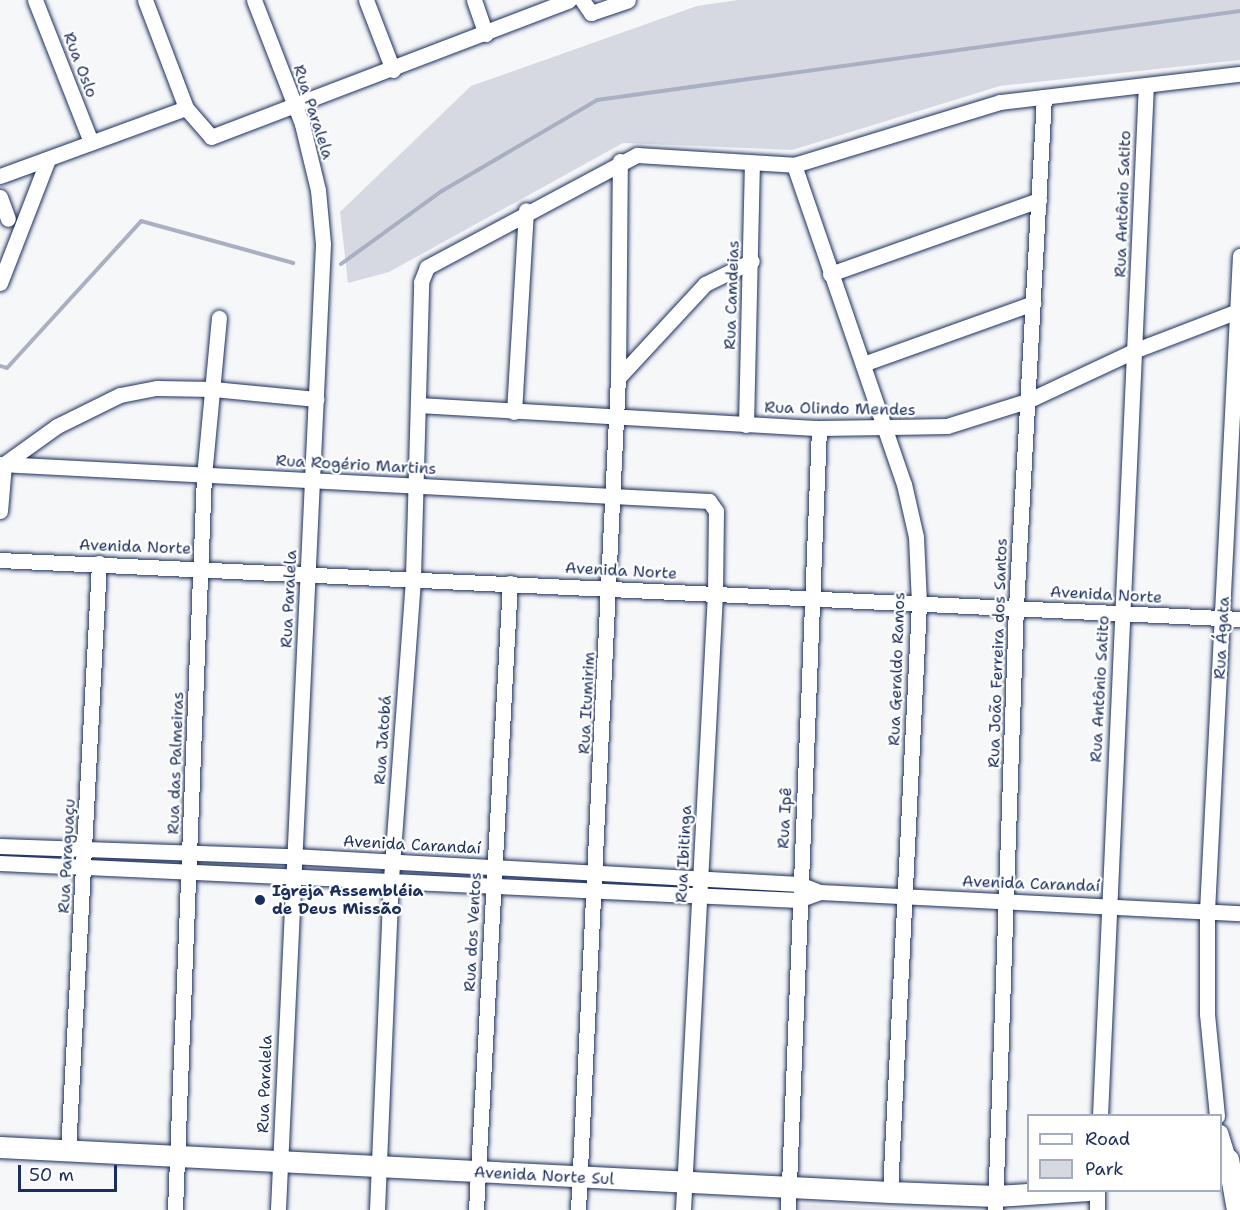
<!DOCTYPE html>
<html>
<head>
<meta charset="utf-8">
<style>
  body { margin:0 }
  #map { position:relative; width:1240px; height:1210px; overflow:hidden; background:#f6f7f9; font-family:"Shantell Sans",sans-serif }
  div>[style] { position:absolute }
  .built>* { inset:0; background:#e6e8ee }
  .green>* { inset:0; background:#d6d9e2 }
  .stream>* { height:4px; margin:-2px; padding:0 2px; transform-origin:2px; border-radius:2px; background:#a9b0c1 }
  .roads { filter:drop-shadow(0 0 2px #1b2f5e) drop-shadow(0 0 2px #1b2f5e) }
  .street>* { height:15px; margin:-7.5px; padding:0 7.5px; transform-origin:7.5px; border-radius:7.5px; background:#fff }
  .secondary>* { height:21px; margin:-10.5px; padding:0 10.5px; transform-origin:10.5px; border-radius:10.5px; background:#fff }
  .dots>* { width:16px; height:16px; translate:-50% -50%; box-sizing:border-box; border:3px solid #fff; border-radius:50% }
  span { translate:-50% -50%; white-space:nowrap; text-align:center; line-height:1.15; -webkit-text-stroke:4.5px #fff; paint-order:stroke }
  .street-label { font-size:16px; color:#1b2f5e }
  .poi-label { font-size:16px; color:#1b2f5e; font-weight:700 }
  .left { translate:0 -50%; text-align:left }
  .legend { position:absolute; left:1027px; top:1114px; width:195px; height:78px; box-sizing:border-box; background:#fff; border:2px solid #a4acbf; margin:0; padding:8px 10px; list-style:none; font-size:18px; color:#1b2f5e }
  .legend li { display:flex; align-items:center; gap:12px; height:30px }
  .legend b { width:30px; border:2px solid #a4acbf }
  .scale { position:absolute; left:18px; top:1165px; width:99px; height:27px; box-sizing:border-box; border:3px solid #1b2f5e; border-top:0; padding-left:8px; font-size:18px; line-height:21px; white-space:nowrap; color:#1b2f5e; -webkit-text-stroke:4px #fff; paint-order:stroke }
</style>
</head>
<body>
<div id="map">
  <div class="built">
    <div style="clip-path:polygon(798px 1204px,907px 1210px,798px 1210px)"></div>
  </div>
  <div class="green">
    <div style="clip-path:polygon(738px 0,1240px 0,1240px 60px,1000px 86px,792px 150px,623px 143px,389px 272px,348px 283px,340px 212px,471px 86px,697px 6px)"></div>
  </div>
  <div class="stream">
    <div style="left:341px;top:264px;width:125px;rotate:-35.9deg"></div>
    <div style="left:442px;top:191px;width:180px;rotate:-30.4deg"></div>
    <div style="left:597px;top:100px;width:649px;rotate:-7.88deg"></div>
    <div style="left:0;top:366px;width:7px;rotate:16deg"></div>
    <div style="left:7px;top:368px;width:199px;rotate:-47.6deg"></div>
    <div style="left:141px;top:221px;width:158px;rotate:15.4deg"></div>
  </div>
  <div class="roads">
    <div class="street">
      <div style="left:35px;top:0;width:153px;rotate:68.5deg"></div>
      <div style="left:145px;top:0;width:116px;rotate:69.2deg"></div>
      <div style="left:254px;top:0;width:133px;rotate:68.8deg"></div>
      <div style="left:302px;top:124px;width:68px;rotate:76.4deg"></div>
      <div style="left:318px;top:190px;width:54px;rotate:84.7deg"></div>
      <div style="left:323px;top:244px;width:967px;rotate:92.67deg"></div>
      <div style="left:366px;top:0;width:75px;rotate:68.9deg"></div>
      <div style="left:474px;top:0;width:36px;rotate:71deg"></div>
      <div style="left:582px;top:0;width:16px;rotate:55deg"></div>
      <div style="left:591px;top:13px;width:39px;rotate:-19deg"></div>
      <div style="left:794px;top:165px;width:337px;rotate:71deg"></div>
      <div style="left:904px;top:484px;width:54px;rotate:77.2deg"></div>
      <div style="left:916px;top:537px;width:66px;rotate:87.4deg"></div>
      <div style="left:919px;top:603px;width:590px;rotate:92.82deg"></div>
      <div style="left:0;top:176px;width:198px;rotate:-20.1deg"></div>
      <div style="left:186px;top:108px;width:38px;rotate:49deg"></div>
      <div style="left:211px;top:137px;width:383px;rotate:-20.9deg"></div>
      <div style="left:0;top:197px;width:23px;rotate:70deg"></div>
      <div style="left:830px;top:274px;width:222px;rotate:-19.5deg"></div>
      <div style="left:0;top:283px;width:133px;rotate:-68.8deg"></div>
      <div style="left:863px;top:364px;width:181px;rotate:-19.7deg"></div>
      <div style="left:618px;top:378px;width:217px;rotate:-89.5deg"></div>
      <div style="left:418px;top:405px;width:402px;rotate:3.3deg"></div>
      <div style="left:819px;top:428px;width:128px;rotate:-0.9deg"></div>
      <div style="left:947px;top:426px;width:84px;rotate:-17.4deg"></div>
      <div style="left:1027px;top:401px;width:120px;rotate:-25.1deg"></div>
      <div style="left:1136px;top:350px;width:111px;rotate:-21deg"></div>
      <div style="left:514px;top:412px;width:202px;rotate:-86.6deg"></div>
      <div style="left:746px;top:425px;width:258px;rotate:-88.7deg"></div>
      <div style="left:0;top:464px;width:710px;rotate:2.99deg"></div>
      <div style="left:709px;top:501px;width:12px;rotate:55deg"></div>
      <div style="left:716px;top:511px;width:82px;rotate:90.7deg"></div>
      <div style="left:715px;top:593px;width:618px;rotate:92.97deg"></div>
      <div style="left:0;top:511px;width:47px;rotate:-85.1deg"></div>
      <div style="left:4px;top:464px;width:65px;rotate:-35.6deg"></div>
      <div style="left:57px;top:426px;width:70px;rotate:-26.2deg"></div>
      <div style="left:120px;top:395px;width:38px;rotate:-11deg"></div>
      <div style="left:157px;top:388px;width:56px;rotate:1deg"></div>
      <div style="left:213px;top:389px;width:104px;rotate:5.5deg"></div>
      <div style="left:0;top:560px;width:1241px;rotate:2.72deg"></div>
      <div style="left:0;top:846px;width:292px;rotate:2deg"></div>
      <div style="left:292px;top:856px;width:508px;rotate:3.16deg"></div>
      <div style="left:799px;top:884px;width:22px;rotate:21deg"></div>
      <div style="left:820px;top:892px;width:421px;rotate:2.9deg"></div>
      <div style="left:0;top:863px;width:799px;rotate:2.65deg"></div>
      <div style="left:798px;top:900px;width:23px;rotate:-20deg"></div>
      <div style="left:1100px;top:1116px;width:1032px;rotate:-87.45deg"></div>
      <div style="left:1217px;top:1116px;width:102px;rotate:-95.6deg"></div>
      <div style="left:1207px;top:1014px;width:103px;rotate:-90deg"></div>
      <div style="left:1207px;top:911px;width:656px;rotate:-87.12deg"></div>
      <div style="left:1220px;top:1132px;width:28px;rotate:73deg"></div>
      <div style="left:68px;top:1151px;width:589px;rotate:-86.98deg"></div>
      <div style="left:1097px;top:1190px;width:20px;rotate:90deg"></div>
      <div style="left:175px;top:1210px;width:735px;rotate:-87.74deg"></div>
      <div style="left:204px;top:476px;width:159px;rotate:-84.6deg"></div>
      <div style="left:377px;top:1210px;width:331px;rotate:-87.6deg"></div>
      <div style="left:391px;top:879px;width:303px;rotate:-85.8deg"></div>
      <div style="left:413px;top:577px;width:295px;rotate:-88.4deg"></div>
      <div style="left:421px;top:282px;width:16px;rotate:-68deg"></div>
      <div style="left:427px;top:267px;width:238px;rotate:-28.1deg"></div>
      <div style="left:637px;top:155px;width:157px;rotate:3.6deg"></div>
      <div style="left:794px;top:165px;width:215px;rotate:-17deg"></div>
      <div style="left:1000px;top:102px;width:242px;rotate:-6.7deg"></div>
      <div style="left:476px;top:1210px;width:628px;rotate:-86.9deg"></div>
      <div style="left:578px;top:1210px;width:833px;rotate:-87.25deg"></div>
      <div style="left:618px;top:378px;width:128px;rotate:-47.2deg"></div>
      <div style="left:705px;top:284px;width:52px;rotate:-26.1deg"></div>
      <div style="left:788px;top:1210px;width:783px;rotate:-87.73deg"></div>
      <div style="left:995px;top:1210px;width:603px;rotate:-88.01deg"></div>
      <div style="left:1016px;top:607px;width:511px;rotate:-86.86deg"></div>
    </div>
    <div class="secondary">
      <div style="left:0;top:1147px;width:891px;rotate:2.89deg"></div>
      <div style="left:890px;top:1192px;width:106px;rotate:2.2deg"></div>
      <div style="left:996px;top:1196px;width:92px;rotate:-3.7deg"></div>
      <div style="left:1228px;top:1159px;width:52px;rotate:80deg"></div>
    </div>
  </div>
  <div class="dots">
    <div style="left:260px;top:900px;background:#1b2f5e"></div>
  </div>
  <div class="street-label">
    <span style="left:80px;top:65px;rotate:69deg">Rua Oslo</span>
    <span style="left:313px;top:112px;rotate:72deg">Rua Paralela</span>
    <span style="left:1123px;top:204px;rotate:-88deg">Rua Antônio Satito</span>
    <span style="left:732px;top:295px;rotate:-88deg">Rua Camdeias</span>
    <span style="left:840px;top:409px;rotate:1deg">Rua Olindo Mendes</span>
    <span style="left:356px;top:465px;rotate:3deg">Rua Rogério Martins</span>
    <span style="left:135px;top:547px;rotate:2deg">Avenida Norte</span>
    <span style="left:621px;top:571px;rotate:3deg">Avenida Norte</span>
    <span style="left:1106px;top:595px;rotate:3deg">Avenida Norte</span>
    <span style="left:289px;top:599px;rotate:-87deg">Rua Paralela</span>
    <span style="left:1222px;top:638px;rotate:-87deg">Rua Ágata</span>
    <span style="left:998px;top:653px;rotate:-88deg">Rua João Ferreira dos Santos</span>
    <span style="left:897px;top:669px;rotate:-88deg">Rua Geraldo Ramos</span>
    <span style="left:1100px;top:689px;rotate:-87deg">Rua Antônio Satito</span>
    <span style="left:587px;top:703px;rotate:-87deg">Rua Itumirim</span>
    <span style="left:383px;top:740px;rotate:-86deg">Rua Jatobá</span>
    <span style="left:176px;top:763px;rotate:-88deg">Rua das Palmeiras</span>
    <span style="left:785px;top:818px;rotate:-87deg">Rua Ipê</span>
    <span style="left:412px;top:845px;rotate:3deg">Avenida Carandaí</span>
    <span style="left:684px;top:854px;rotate:-87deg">Rua Ibitinga</span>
    <span style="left:67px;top:856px;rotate:-87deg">Rua Paraguaçu</span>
    <span style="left:1031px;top:884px;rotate:2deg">Avenida Carandaí</span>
    <span style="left:473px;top:932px;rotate:-87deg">Rua dos Ventos</span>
    <span style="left:265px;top:1084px;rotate:-88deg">Rua Paralela</span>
    <span style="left:544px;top:1176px;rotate:3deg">Avenida Norte Sul</span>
  </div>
  <div class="poi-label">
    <span class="left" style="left:272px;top:900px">Igreja Assembléia<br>de Deus Missão</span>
  </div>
  <ul class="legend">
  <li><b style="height:8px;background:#fff"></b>Road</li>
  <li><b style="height:16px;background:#d6d9e2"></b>Park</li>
  </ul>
  <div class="scale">50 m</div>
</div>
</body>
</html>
